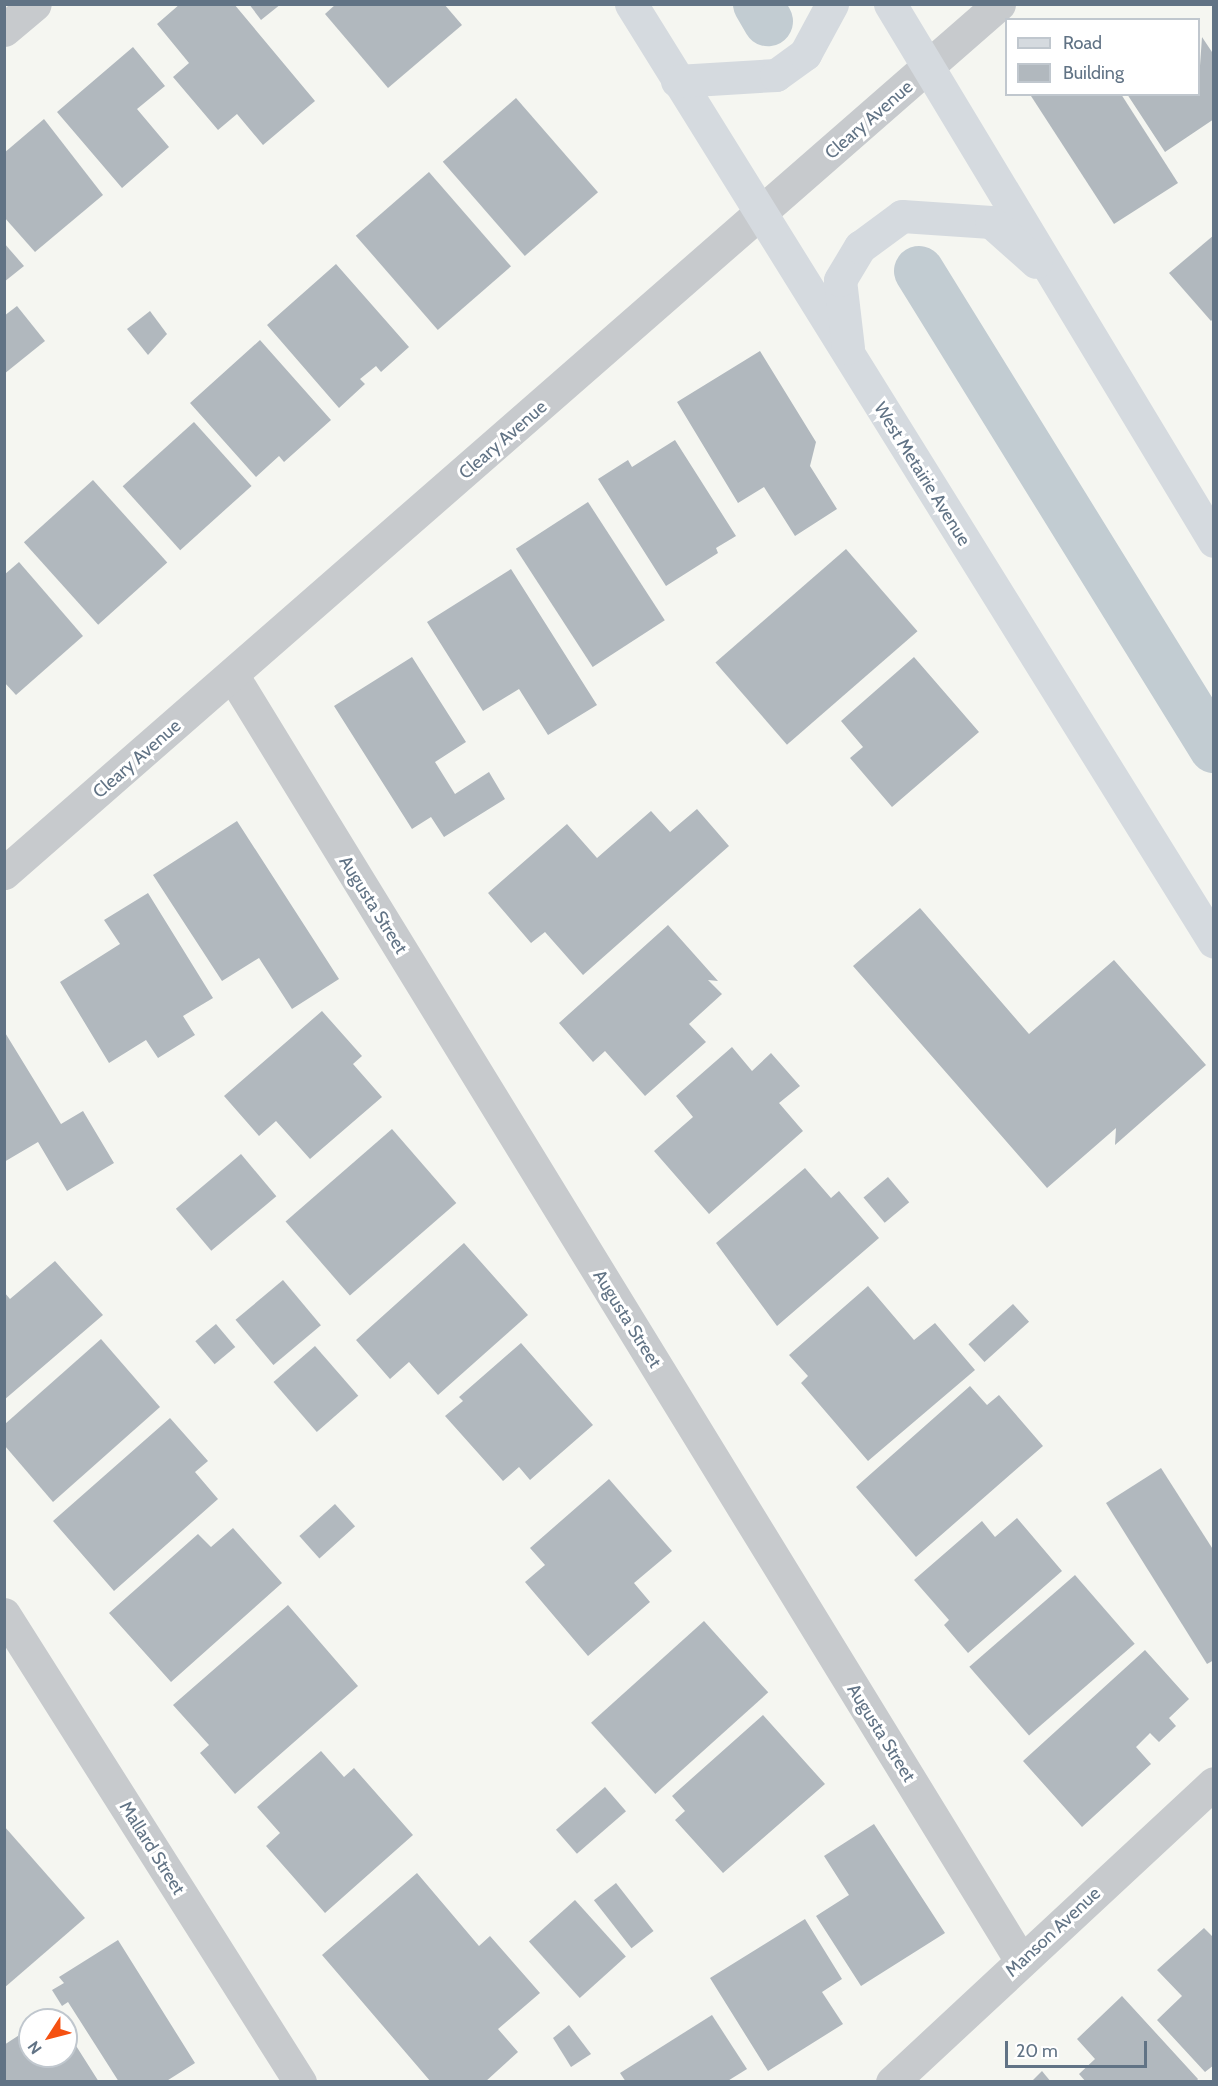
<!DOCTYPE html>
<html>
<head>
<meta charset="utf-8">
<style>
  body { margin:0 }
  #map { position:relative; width:1218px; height:2086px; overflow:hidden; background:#f5f6f1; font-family:Cabin,sans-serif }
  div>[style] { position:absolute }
  .canal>* { height:50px; margin:-25px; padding:0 25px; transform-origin:25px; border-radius:25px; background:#c2ccd2 }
  .building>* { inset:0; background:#b1b8be; transform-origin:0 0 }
  .minor>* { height:33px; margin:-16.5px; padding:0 16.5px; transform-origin:16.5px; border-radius:16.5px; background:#c7cacd }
  .tertiary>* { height:33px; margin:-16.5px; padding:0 16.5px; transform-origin:16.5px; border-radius:16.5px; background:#c7cacd }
  .secondary>* { height:33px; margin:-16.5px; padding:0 16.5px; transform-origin:16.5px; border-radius:16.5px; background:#d5dadf }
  span { translate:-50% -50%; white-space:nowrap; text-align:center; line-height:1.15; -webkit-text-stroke:6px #fff; paint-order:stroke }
  .street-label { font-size:18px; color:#617385 }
  .frame { position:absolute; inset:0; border:6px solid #617385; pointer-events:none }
  .legend { position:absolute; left:1005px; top:18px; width:195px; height:78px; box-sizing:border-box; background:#fff; border:2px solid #c0c7ce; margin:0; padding:8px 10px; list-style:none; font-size:18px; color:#617385 }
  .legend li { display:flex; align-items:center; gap:12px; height:30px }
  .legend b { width:30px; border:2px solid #c0c7ce }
  .north { position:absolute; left:18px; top:2008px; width:60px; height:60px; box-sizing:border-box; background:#fff; border:2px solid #c0c7ce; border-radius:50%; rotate:234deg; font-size:16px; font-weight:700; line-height:24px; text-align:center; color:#617385 }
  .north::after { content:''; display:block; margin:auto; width:21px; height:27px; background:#f55112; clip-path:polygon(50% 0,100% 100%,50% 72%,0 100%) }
  .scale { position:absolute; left:1005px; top:2041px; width:142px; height:27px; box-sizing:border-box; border:3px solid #617385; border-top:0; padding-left:8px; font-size:18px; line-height:21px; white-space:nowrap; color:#617385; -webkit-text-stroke:4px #fff; paint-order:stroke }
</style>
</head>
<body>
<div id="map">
  <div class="canal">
    <div style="left:758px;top:4px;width:20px;rotate:60deg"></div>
    <div style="left:919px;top:271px;width:561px;rotate:58.27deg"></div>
  </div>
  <div class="building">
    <div style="clip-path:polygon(180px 4px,234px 4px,315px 101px,263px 145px,237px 114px,218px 130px,173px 77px,189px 63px,157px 24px)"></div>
    <div style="clip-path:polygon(249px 4px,281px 4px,261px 20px)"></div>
    <div style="clip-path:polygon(336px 4px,444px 4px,462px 25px,388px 88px,325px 14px)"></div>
    <div style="clip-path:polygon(1202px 37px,1214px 55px,1214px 119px,1165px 152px,1127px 94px,1198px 94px)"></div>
    <div style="clip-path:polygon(133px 47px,165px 86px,137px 109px,169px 147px,122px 188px,57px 112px)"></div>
    <div style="clip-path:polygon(1121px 94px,1178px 183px,1114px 224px,1031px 96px)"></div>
    <div style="left:516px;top:98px;width:125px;height:97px;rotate:49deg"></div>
    <div style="clip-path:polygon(44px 119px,103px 195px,35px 252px,4px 217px,4px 153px)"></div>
    <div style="left:429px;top:172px;width:125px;height:97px;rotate:49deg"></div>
    <div style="clip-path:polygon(1214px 235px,1214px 318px,1211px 321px,1169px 273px)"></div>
    <div style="clip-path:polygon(4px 243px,24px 266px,4px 282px)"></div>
    <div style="clip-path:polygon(336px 264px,409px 347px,381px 372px,376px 366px,360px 379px,365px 384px,339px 408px,267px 325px)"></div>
    <div style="clip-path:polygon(17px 306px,45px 341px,4px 374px,4px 316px)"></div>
    <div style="clip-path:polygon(150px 311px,167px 334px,148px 355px,127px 329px)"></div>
    <div style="clip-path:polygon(260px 340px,331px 420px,284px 462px,279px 456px,256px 477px,190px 403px)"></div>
    <div style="clip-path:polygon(760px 351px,816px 442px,810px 466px,837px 509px,795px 536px,764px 487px,738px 503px,677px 402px)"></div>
    <div style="left:194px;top:422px;width:86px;height:96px;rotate:48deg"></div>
    <div style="clip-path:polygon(675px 440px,736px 536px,716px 548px,718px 553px,666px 586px,598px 479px,628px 460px,632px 467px)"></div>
    <div style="left:93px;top:480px;width:111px;height:93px;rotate:48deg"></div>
    <div style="left:588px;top:502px;width:141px;height:86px;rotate:57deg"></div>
    <div style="left:846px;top:549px;width:109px;height:173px;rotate:49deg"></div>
    <div style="clip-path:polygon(19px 562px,83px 636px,16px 695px,4px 682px,4px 575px)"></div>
    <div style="clip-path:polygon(511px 569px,597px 705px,548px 735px,519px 689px,483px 711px,427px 622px)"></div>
    <div style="clip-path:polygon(412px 657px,466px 742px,435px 762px,455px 794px,489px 772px,505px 799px,444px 837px,431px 817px,412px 829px,334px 706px)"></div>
    <div style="clip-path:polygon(914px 657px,979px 732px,892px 807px,850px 758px,863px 747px,841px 721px)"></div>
    <div style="clip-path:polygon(697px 809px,729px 846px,583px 975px,545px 932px,531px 943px,488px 893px,567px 824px,597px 858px,651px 811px,670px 832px)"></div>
    <div style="clip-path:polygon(237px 821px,339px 979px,292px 1009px,259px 958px,222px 981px,153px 875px)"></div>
    <div style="clip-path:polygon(148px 893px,213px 998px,183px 1016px,195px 1035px,158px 1058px,146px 1040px,109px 1063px,60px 982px,120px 944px,104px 920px)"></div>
    <div style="clip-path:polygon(920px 908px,1029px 1034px,1114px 960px,1206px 1065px,1115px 1145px,1116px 1128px,1047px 1188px,853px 966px)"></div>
    <div style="clip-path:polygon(668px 925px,718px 981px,708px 980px,722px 994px,689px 1024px,706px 1042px,645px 1096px,605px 1051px,593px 1062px,559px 1023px)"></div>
    <div style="clip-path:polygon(322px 1011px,362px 1056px,353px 1064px,382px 1097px,310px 1159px,276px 1121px,259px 1136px,224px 1096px)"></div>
    <div style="clip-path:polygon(4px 1031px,61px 1124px,83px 1111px,114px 1163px,67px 1191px,38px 1142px,4px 1162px)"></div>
    <div style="clip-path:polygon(732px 1047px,752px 1071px,771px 1053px,800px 1086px,779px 1103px,803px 1131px,709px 1214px,654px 1151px,693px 1117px,676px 1096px)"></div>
    <div style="left:392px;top:1129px;width:98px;height:141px;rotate:49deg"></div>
    <div style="left:241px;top:1154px;width:55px;height:85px;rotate:50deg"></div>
    <div style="clip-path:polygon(805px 1168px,831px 1198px,839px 1191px,879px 1238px,777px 1326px,716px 1243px)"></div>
    <div style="left:888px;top:1177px;width:33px;height:32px;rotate:50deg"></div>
    <div style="clip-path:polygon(464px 1243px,528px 1315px,438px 1395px,409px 1362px,390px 1379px,356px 1340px)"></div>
    <div style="clip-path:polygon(55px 1261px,103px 1315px,4px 1400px,4px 1292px,10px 1299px)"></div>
    <div style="left:283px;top:1280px;width:59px;height:62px;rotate:50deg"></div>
    <div style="clip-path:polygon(868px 1286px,914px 1340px,935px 1323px,975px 1370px,868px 1461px,801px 1383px,808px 1376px,789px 1355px)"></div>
    <div style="left:1013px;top:1304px;width:24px;height:60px;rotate:48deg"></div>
    <div style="left:216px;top:1324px;width:30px;height:27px;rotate:50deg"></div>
    <div style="clip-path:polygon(101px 1339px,160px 1407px,53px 1502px,5px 1446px,5px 1424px)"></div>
    <div style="clip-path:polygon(521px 1343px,593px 1425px,530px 1480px,519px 1467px,503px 1481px,445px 1416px,463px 1401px,459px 1397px)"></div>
    <div style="left:315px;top:1346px;width:66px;height:55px;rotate:49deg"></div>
    <div style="clip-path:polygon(970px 1386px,987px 1405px,999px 1395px,1043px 1446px,916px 1557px,856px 1487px)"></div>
    <div style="clip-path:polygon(170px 1418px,208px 1461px,195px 1472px,218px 1499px,114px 1591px,53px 1521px)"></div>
    <div style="clip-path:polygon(1161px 1468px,1214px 1551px,1214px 1660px,1207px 1664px,1106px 1503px)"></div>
    <div style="clip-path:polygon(609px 1479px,672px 1551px,634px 1583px,650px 1602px,588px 1656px,525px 1582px,545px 1565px,530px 1548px)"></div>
    <div style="left:335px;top:1504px;width:30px;height:48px;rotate:48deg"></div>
    <div style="clip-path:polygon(1017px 1518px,1062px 1571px,968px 1653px,944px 1625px,949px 1620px,914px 1580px,982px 1521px,995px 1537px)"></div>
    <div style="clip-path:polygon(233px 1528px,282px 1583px,171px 1682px,109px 1613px,198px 1534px,211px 1547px)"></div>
    <div style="left:1075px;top:1575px;width:91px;height:140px;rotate:49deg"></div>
    <div style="clip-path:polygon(288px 1605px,358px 1686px,235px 1794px,200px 1753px,209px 1745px,173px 1705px)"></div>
    <div style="left:704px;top:1621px;width:96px;height:152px;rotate:48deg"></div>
    <div style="clip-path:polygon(1145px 1650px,1189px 1699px,1169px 1718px,1176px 1726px,1159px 1742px,1150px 1733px,1136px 1747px,1151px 1764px,1082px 1827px,1023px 1761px)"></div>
    <div style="clip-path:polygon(763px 1715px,825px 1784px,723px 1873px,675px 1820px,685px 1811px,672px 1796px)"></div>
    <div style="clip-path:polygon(321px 1751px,344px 1777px,354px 1768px,413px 1835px,325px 1913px,266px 1846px,280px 1833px,257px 1807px)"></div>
    <div style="left:605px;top:1787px;width:32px;height:65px;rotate:49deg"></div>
    <div style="clip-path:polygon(874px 1824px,945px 1933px,861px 1986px,816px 1916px,849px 1895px,824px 1856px)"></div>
    <div style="clip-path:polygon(4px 1826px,85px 1918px,4px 1988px)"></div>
    <div style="clip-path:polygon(417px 1873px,479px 1946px,490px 1936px,540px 1993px,498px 2029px,518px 2052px,485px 2082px,431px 2082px,322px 1955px)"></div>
    <div style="left:616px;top:1883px;width:61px;height:28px;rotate:52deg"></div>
    <div style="left:575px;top:1900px;width:76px;height:62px;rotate:48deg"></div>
    <div style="clip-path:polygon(805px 1919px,842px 1979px,822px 1992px,843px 2024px,768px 2071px,710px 1978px)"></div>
    <div style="clip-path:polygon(1204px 1928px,1214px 1938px,1214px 2065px,1205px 2072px,1157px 2020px,1182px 1996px,1157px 1970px)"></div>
    <div style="clip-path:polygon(118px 1940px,195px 2063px,165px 2082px,119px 2082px,68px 2002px,62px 2006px,52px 1990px,64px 1983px,59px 1977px)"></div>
    <div style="clip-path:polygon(1122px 1996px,1198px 2079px,1196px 2082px,1086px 2082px,1079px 2074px,1095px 2059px,1077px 2039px)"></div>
    <div style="clip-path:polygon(712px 2015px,747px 2069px,726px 2082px,626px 2082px,620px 2073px)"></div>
    <div style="clip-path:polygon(569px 2025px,591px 2054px,571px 2067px,553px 2038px)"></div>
    <div style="clip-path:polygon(30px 2028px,30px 2056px,66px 2056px,66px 2030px,99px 2082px,4px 2082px,4px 2045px)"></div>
    <div style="clip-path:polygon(1042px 2071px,1051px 2082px,1031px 2082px)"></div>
  </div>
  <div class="minor">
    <div style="left:4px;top:30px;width:40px;rotate:-40deg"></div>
    <div style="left:233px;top:676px;width:1507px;rotate:58.48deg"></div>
    <div style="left:4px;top:1614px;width:554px;rotate:57.69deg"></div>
    <div style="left:892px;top:2082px;width:439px;rotate:-42.9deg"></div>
  </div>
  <div class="tertiary">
    <div style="left:4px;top:873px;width:1321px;rotate:-41.13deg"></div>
  </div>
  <div class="secondary">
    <div style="left:631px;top:4px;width:1104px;rotate:58.14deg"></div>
    <div style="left:890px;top:4px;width:627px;rotate:58.9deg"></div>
    <div style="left:677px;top:81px;width:99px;rotate:-3.5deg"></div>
    <div style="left:776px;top:75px;width:36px;rotate:-36deg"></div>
    <div style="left:805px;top:54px;width:57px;rotate:-61.6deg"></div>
    <div style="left:848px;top:348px;width:68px;rotate:-96.7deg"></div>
    <div style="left:840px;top:280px;width:39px;rotate:-59deg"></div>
    <div style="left:860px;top:247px;width:52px;rotate:-36.4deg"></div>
    <div style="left:902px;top:216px;width:89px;rotate:3.9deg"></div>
    <div style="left:991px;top:222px;width:60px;rotate:41.6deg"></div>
  </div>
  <div class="street-label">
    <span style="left:869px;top:120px;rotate:-41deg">Cleary Avenue</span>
    <span style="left:503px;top:440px;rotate:-41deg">Cleary Avenue</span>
    <span style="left:922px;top:474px;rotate:58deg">West Metairie Avenue</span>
    <span style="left:137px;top:759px;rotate:-41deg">Cleary Avenue</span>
    <span style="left:373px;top:905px;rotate:58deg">Augusta Street</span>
    <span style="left:627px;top:1319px;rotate:58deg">Augusta Street</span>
    <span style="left:881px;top:1733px;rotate:58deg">Augusta Street</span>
    <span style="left:152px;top:1848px;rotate:58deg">Mallard Street</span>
    <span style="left:1053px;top:1932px;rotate:-43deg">Manson Avenue</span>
  </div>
  <div class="frame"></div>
  <ul class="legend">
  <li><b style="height:8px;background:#d5dadf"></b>Road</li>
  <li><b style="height:16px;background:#b1b8be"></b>Building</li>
  </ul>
  <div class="north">N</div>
  <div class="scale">20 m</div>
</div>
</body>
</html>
